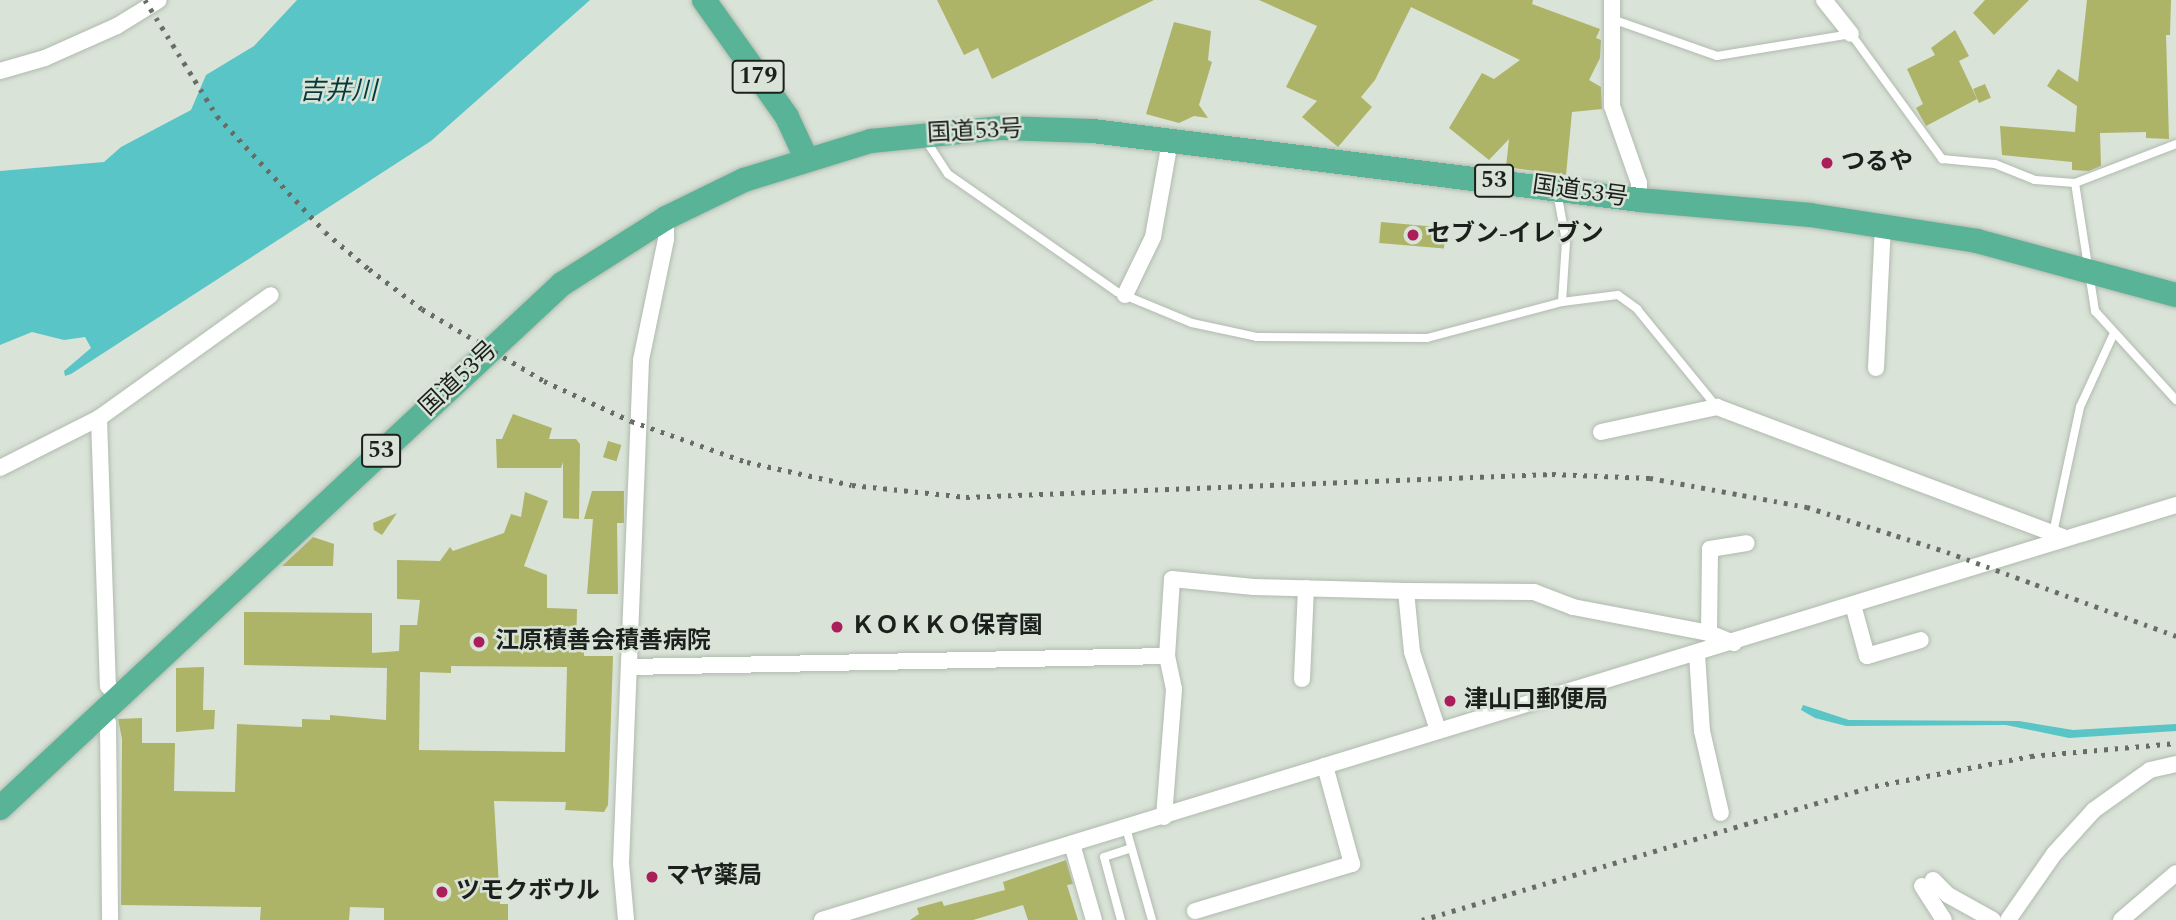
<!DOCTYPE html>
<html>
<head>
<meta charset="utf-8">
<style>
  body { margin:0 }
  #map { position:relative; width:2176px; height:920px; overflow:hidden; background:#d9e3d7; font-family:Spectral,"Noto Sans JP",serif }
  div>[style] { position:absolute }
  .water>* { inset:0; background:#59c5c6 }
  .building>* { inset:0; background:#adb367; transform-origin:0 0 }
  .roads { filter:drop-shadow(0 0 2px #b1baaf) drop-shadow(0 0 2px #b1baaf) }
  .service>* { height:8px; margin:-4px; padding:0 4px; transform-origin:4px; border-radius:4px; background:#fff }
  .minor>* { height:16px; margin:-8px; padding:0 8px; transform-origin:8px; border-radius:8px; background:#fff }
  .trunk>* { height:24px; margin:-12px; padding:0 12px; transform-origin:12px; border-radius:12px; background:#58b397 }
  .rail>* { height:5px; margin-top:-2.5px; transform-origin:0; background:repeating-linear-gradient(90deg,#676d66 0 3.5px,transparent 0 10.5px) }
  .dots>* { width:19px; height:19px; translate:-50% -50%; box-sizing:border-box; border:4px solid #d9e3d7; border-radius:50% }
  span { translate:-50% -50%; white-space:nowrap; text-align:center; line-height:1.15; -webkit-text-stroke:5px #d9e3d7; paint-order:stroke }
  .shield-label span { padding:2px 5px; background:#d9e3d7; border:2px solid; border-radius:5px; -webkit-text-stroke-width:0 }
  .shield-label { font-size:23px; color:#1c201c; font-weight:700 }
  .street-label { font-size:24px; color:#1c201c }
  .poi-label { font-size:24px; color:#1c201c; font-weight:700 }
  .left { translate:0 -50%; text-align:left }
  .water-label { font-size:26px; color:#053b3b; font-style:italic }
</style>
</head>
<body>
<div id="map">
  <div class="water">
    <div style="clip-path:polygon(297px 0,590px 0,431px 141px,71px 374px,65px 376px,64px 371px,91px 348px,85px 337px,64px 340px,32px 332px,0 345px,0 171px,104px 162px,121px 147px,191px 110px,206px 75px,254px 46px)"></div>
    <div style="clip-path:polygon(1803px 705px,1849px 720px,2019px 721px,2073px 730px,2176px 724px,2176px 731px,2069px 738px,2006px 725px,1846px 726px,1815px 718px,1801px 710px)"></div>
  </div>
  <div class="building">
    <div style="clip-path:polygon(937px 0,1154px 0,992px 79px,978px 48px,964px 55px)"></div>
    <div style="clip-path:polygon(1259px 0,1533px 0,1532px 4px,1600px 29px,1596px 38px,1601px 40px,1600px 58px,1589px 80px,1601px 87px,1602px 109px,1572px 112px,1566px 175px,1506px 167px,1509px 139px,1489px 160px,1449px 128px,1482px 73px,1494px 79px,1520px 60px,1411px 7px,1375px 80px,1361px 97px,1372px 107px,1338px 147px,1302px 117px,1317px 101px,1286px 87px,1317px 26px)"></div>
    <div style="clip-path:polygon(1985px 0,2029px 0,1994px 35px,1973px 13px)"></div>
    <div style="clip-path:polygon(2087px 0,2171px 0,2170px 35px,2166px 35px,2169px 139px,2146px 138px,2146px 132px,2100px 133px,2101px 166px,2089px 171px,2072px 170px,2072px 162px,2002px 155px,2000px 126px,2075px 132px,2077px 106px,2047px 86px,2058px 69px,2078px 82px)"></div>
    <div style="clip-path:polygon(1174px 22px,1211px 31px,1208px 60px,1212px 62px,1199px 105px,1208px 118px,1194px 116px,1179px 123px,1146px 114px)"></div>
    <div style="clip-path:polygon(1955px 30px,1969px 56px,1959px 61px,1977px 99px,1926px 126px,1916px 108px,1923px 104px,1907px 69px,1935px 55px,1931px 48px)"></div>
    <div style="left:1985px;top:84px;width:15px;height:13px;rotate:67deg"></div>
    <div style="left:1381px;top:222px;width:65px;height:21px;rotate:5deg"></div>
    <div style="clip-path:polygon(513px 414px,552px 428px,549px 439px,576px 439px,580px 444px,579px 519px,563px 518px,563px 462px,561px 468px,497px 468px,496px 439px,502px 439px)"></div>
    <div style="left:608px;top:441px;width:14px;height:17px;rotate:17deg"></div>
    <div style="clip-path:polygon(592px 491px,624px 491px,624px 523px,617px 523px,618px 594px,587px 594px,593px 519px,584px 519px)"></div>
    <div style="clip-path:polygon(evenodd,525px 492px,548px 501px,524px 566px,547px 575px,547px 608px,577px 609px,576px 650px,584px 650px,584px 656px,613px 656px,608px 805px,604px 812px,565px 810px,566px 802px,494px 801px,500px 904px,508px 904px,508px 920px,384px 920px,384px 908px,350px 907px,349px 920px,260px 920px,261px 907px,121px 905px,122px 739px,118px 719px,142px 718px,142px 743px,175px 743px,174px 791px,235px 792px,237px 724px,302px 727px,302px 719px,330px 720px,330px 715px,386px 720px,387px 668px,244px 665px,244px 612px,372px 613px,372px 653px,399px 651px,400px 625px,417px 625px,420px 600px,397px 599px,397px 560px,440px 561px,450px 547px,453px 551px,504px 533px,511px 514px,521px 517px,525px 492px,451px 666px,567px 667px,565px 752px,419px 750px,420px 672px,451px 673px,451px 666px)"></div>
    <div style="clip-path:polygon(397px 513px,382px 535px,374px 530px,373px 523px)"></div>
    <div style="clip-path:polygon(313px 537px,334px 544px,333px 566px,282px 566px)"></div>
    <div style="clip-path:polygon(204px 667px,203px 710px,215px 710px,214px 729px,176px 732px,176px 668px)"></div>
    <div style="clip-path:polygon(1066px 860px,1073px 884px,1067px 885px,1078px 920px,1028px 920px,1023px 905px,973px 920px,910px 920px,919px 914px,917px 908px,942px 901px,944px 906px,1005px 890px,1003px 882px)"></div>
  </div>
  <div class="roads">
    <div class="service">
      <div style="left:1612px;top:19px;width:111px;rotate:19.4deg"></div>
      <div style="left:1717px;top:56px;width:136px;rotate:-9.3deg"></div>
      <div style="left:1851px;top:34px;width:155px;rotate:53.9deg"></div>
      <div style="left:1942px;top:159px;width:53px;rotate:5.4deg"></div>
      <div style="left:1995px;top:164px;width:43px;rotate:21.8deg"></div>
      <div style="left:2035px;top:180px;width:40px;rotate:4.3deg"></div>
      <div style="left:2075px;top:183px;width:108px;rotate:-21.1deg"></div>
      <div style="left:925px;top:139px;width:42px;rotate:56.7deg"></div>
      <div style="left:948px;top:174px;width:206px;rotate:34.9deg"></div>
      <div style="left:1117px;top:292px;width:81px;rotate:22.5deg"></div>
      <div style="left:1192px;top:323px;width:66px;rotate:12.2deg"></div>
      <div style="left:1257px;top:337px;width:170px;rotate:0.3deg"></div>
      <div style="left:1427px;top:338px;width:140px;rotate:-14.9deg"></div>
      <div style="left:1562px;top:302px;width:61px;rotate:-86.2deg"></div>
      <div style="left:1566px;top:241px;width:50px;rotate:-100.4deg"></div>
      <div style="left:2075px;top:183px;width:130px;rotate:81.1deg"></div>
      <div style="left:2095px;top:311px;width:120px;rotate:47.7deg"></div>
      <div style="left:1562px;top:302px;width:56px;rotate:-7.1deg"></div>
      <div style="left:1618px;top:295px;width:24px;rotate:36deg"></div>
      <div style="left:1637px;top:309px;width:127px;rotate:50.8deg"></div>
      <div style="left:2053px;top:533px;width:129px;rotate:-77.9deg"></div>
      <div style="left:2080px;top:407px;width:81px;rotate:-65.3deg"></div>
      <div style="left:1126px;top:828px;width:96px;rotate:74.2deg"></div>
      <div style="left:1121px;top:920px;width:65px;rotate:-105.1deg"></div>
      <div style="left:1104px;top:857px;width:28px;rotate:-18deg"></div>
    </div>
    <div class="minor">
      <div style="left:1612px;top:0;width:106px;rotate:90deg"></div>
      <div style="left:1612px;top:106px;width:82px;rotate:70.7deg"></div>
      <div style="left:1639px;top:183px;width:17px;rotate:90deg"></div>
      <div style="left:1824px;top:0;width:43px;rotate:51.5deg"></div>
      <div style="left:0;top:71px;width:47px;rotate:-16.1deg"></div>
      <div style="left:45px;top:58px;width:79px;rotate:-24deg"></div>
      <div style="left:117px;top:26px;width:49px;rotate:-31.8deg"></div>
      <div style="left:1125px;top:295px;width:64px;rotate:-64.2deg"></div>
      <div style="left:1153px;top:237px;width:97px;rotate:-79.9deg"></div>
      <div style="left:1876px;top:368px;width:141px;rotate:-87.2deg"></div>
      <div style="left:99px;top:418px;width:268px;rotate:88.1deg"></div>
      <div style="left:108px;top:686px;width:16px;rotate:47deg"></div>
      <div style="left:1601px;top:432px;width:119px;rotate:-12.2deg"></div>
      <div style="left:1717px;top:407px;width:370px;rotate:20.6deg"></div>
      <div style="left:0;top:468px;width:111px;rotate:-26.8deg"></div>
      <div style="left:99px;top:418px;width:211px;rotate:-35.6deg"></div>
      <div style="left:1406px;top:591px;width:128px;rotate:0.4deg"></div>
      <div style="left:1534px;top:592px;width:42px;rotate:21deg"></div>
      <div style="left:1573px;top:607px;width:138px;rotate:10.8deg"></div>
      <div style="left:1709px;top:633px;width:27px;rotate:22deg"></div>
      <div style="left:1853px;top:605px;width:53px;rotate:74.6deg"></div>
      <div style="left:1867px;top:656px;width:56px;rotate:-16.5deg"></div>
      <div style="left:1709px;top:633px;width:84px;rotate:-89.3deg"></div>
      <div style="left:1710px;top:549px;width:37px;rotate:-9deg"></div>
      <div style="left:1697px;top:654px;width:77px;rotate:86.3deg"></div>
      <div style="left:1702px;top:731px;width:84px;rotate:77deg"></div>
      <div style="left:629px;top:667px;width:538px;rotate:-1.17deg"></div>
      <div style="left:1302px;top:679px;width:91px;rotate:-87.5deg"></div>
      <div style="left:101px;top:714px;width:11px;rotate:52deg"></div>
      <div style="left:108px;top:723px;width:197px;rotate:89.4deg"></div>
      <div style="left:1164px;top:817px;width:128px;rotate:-85.5deg"></div>
      <div style="left:1174px;top:689px;width:34px;rotate:-102deg"></div>
      <div style="left:1167px;top:656px;width:77px;rotate:-86.3deg"></div>
      <div style="left:1172px;top:579px;width:82px;rotate:5.6deg"></div>
      <div style="left:1254px;top:587px;width:152px;rotate:1.5deg"></div>
      <div style="left:1406px;top:591px;width:61px;rotate:84.4deg"></div>
      <div style="left:1412px;top:652px;width:82px;rotate:71.6deg"></div>
      <div style="left:1072px;top:844px;width:79px;rotate:73.9deg"></div>
      <div style="left:1933px;top:880px;width:21px;rotate:45deg"></div>
      <div style="left:1948px;top:895px;width:51px;rotate:29.1deg"></div>
      <div style="left:1922px;top:886px;width:40px;rotate:57.1deg"></div>
      <div style="left:1195px;top:911px;width:164px;rotate:-16.7deg"></div>
      <div style="left:1352px;top:864px;width:102px;rotate:-105.4deg"></div>
      <div style="left:626px;top:920px;width:57px;rotate:-95deg"></div>
      <div style="left:621px;top:863px;width:503px;rotate:-87.72deg"></div>
      <div style="left:641px;top:360px;width:124px;rotate:-78.3deg"></div>
      <div style="left:666px;top:239px;width:21px;rotate:-90deg"></div>
      <div style="left:822px;top:920px;width:1416px;rotate:-17.04deg"></div>
      <div style="left:2008px;top:920px;width:80px;rotate:-55.1deg"></div>
      <div style="left:2054px;top:854px;width:59px;rotate:-47.7deg"></div>
      <div style="left:2094px;top:810px;width:69px;rotate:-35.5deg"></div>
      <div style="left:2150px;top:770px;width:27px;rotate:-13deg"></div>
      <div style="left:2121px;top:920px;width:72px;rotate:-40.5deg"></div>
    </div>
    <div class="trunk">
      <div style="left:704px;top:0;width:143px;rotate:54.6deg"></div>
      <div style="left:787px;top:117px;width:45px;rotate:65.1deg"></div>
      <div style="left:0;top:808px;width:768px;rotate:-43deg"></div>
      <div style="left:562px;top:284px;width:123px;rotate:-32.4deg"></div>
      <div style="left:666px;top:218px;width:87px;rotate:-26deg"></div>
      <div style="left:744px;top:180px;width:133px;rotate:-17.1deg"></div>
      <div style="left:871px;top:141px;width:132px;rotate:-5.7deg"></div>
      <div style="left:1002px;top:128px;width:91px;rotate:1.9deg"></div>
      <div style="left:1093px;top:131px;width:550px;rotate:7.2deg"></div>
      <div style="left:1639px;top:200px;width:172px;rotate:5deg"></div>
      <div style="left:1810px;top:215px;width:169px;rotate:8.8deg"></div>
      <div style="left:1977px;top:241px;width:206px;rotate:15.2deg"></div>
    </div>
  </div>
  <div class="rail">
    <div style="left:145px;top:0;width:137px;rotate:58.2deg"></div>
    <div style="left:217px;top:116px;width:158px;rotate:47deg"></div>
    <div style="left:325px;top:232px;width:57px;rotate:40.1deg"></div>
    <div style="left:369px;top:269px;width:66px;rotate:37deg"></div>
    <div style="left:422px;top:309px;width:142px;rotate:30.5deg"></div>
    <div style="left:544px;top:381px;width:96px;rotate:24.7deg"></div>
    <div style="left:631px;top:421px;width:123px;rotate:19.5deg"></div>
    <div style="left:747px;top:462px;width:107px;rotate:12.4deg"></div>
    <div style="left:852px;top:485px;width:115px;rotate:6deg"></div>
    <div style="left:966px;top:497px;width:586px;rotate:-2.25deg"></div>
    <div style="left:1552px;top:474px;width:98px;rotate:2.3deg"></div>
    <div style="left:1650px;top:478px;width:160px;rotate:10.5deg"></div>
    <div style="left:1807px;top:507px;width:147px;rotate:17.8deg"></div>
    <div style="left:1947px;top:552px;width:244px;rotate:20.1deg"></div>
    <div style="left:1422px;top:920px;width:472px;rotate:-16.5deg"></div>
    <div style="left:1875px;top:786px;width:159px;rotate:-10.9deg"></div>
    <div style="left:2031px;top:756px;width:146px;rotate:-5.1deg"></div>
  </div>
  <div class="dots">
    <div style="left:1827px;top:163px;background:#ab1e5a"></div>
    <div style="left:1413px;top:235px;background:#ab1e5a"></div>
    <div style="left:837px;top:627px;background:#ab1e5a"></div>
    <div style="left:479px;top:642px;background:#ab1e5a"></div>
    <div style="left:1450px;top:701px;background:#ab1e5a"></div>
    <div style="left:652px;top:877px;background:#ab1e5a"></div>
    <div style="left:442px;top:892px;background:#ab1e5a"></div>
  </div>
  <div class="shield-label">
    <span style="left:758px;top:77px">179</span>
    <span style="left:1494px;top:181px">53</span>
    <span style="left:381px;top:451px">53</span>
  </div>
  <div class="street-label">
    <span style="left:975px;top:132px;rotate:-3deg">国道53号</span>
    <span style="left:1580px;top:192px;rotate:8deg">国道53号</span>
    <span style="left:459px;top:379px;rotate:-43deg">国道53号</span>
  </div>
  <div class="poi-label">
    <span class="left" style="left:1841px;top:163px">つるや</span>
    <span class="left" style="left:1427px;top:235px">セブン-イレブン</span>
    <span class="left" style="left:851px;top:627px">ＫＯＫＫＯ保育園</span>
    <span class="left" style="left:495px;top:642px">江原積善会積善病院</span>
    <span class="left" style="left:1464px;top:701px">津山口郵便局</span>
    <span class="left" style="left:666px;top:877px">マヤ薬局</span>
    <span class="left" style="left:456px;top:892px">ツモクボウル</span>
  </div>
  <div class="water-label">
    <span style="left:338px;top:92px">吉井川</span>
  </div>
</div>
</body>
</html>
